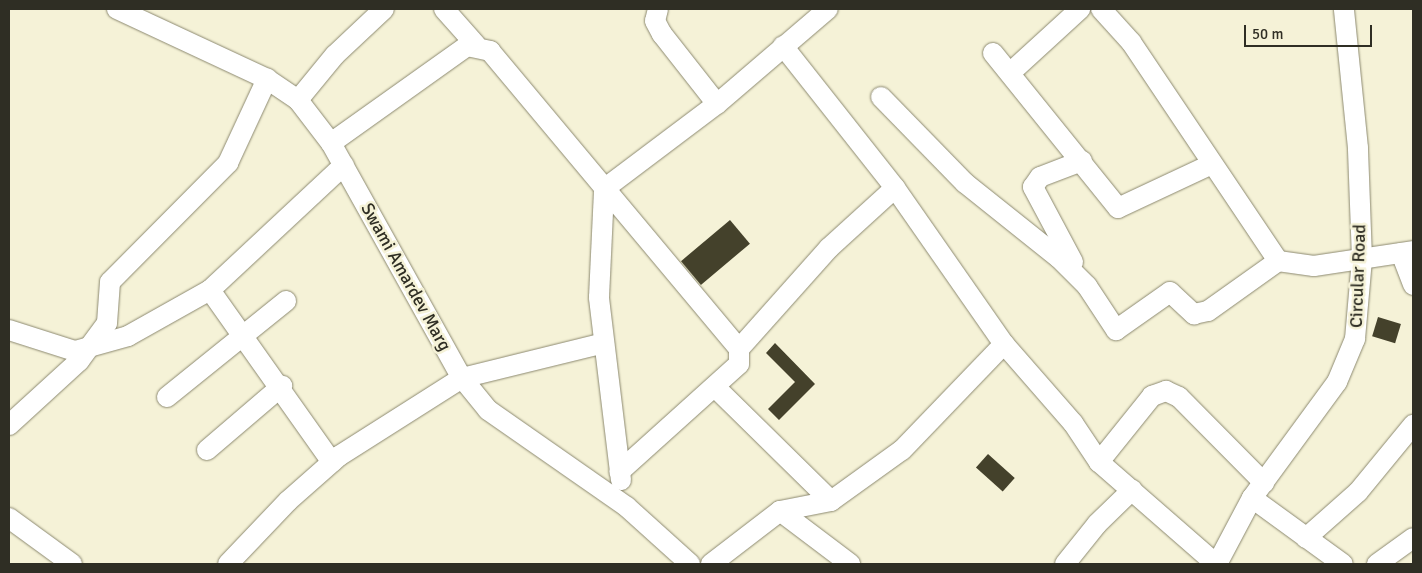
<!DOCTYPE html>
<html>
<head>
<meta charset="utf-8">
<style>
  body { margin:0 }
  #map { position:relative; width:1422px; height:573px; overflow:hidden; background:#f5f2d7; font-family:Signika,sans-serif }
  div>[style] { position:absolute }
  .building>* { inset:0; background:#44412b; transform-origin:0 0 }
  .roads { filter:drop-shadow(0 0 1px #8c8970) drop-shadow(0 0 1px #8c8970) }
  .minor>* { height:20px; margin:-10px; padding:0 10px; transform-origin:10px; border-radius:10px; background:#fff }
  span { translate:-50% -50%; white-space:nowrap; text-align:center; line-height:1.15; -webkit-text-stroke:5px #f5f2d7; paint-order:stroke }
  .street-label { font-size:18px; color:#2f2e24 }
  .frame { position:absolute; inset:0; border:10px solid #2f2e24; pointer-events:none }
  .scale { position:absolute; left:1244px; top:25px; width:128px; height:22px; box-sizing:border-box; border:2px solid #2f2e24; border-top:0; padding-left:6px; font-size:15px; line-height:18px; white-space:nowrap; color:#2f2e24; -webkit-text-stroke:4px #f5f2d7; paint-order:stroke }
</style>
</head>
<body>
<div id="map">
  <div class="building">
    <div style="left:730px;top:220px;width:31px;height:64px;rotate:50deg"></div>
    <div style="left:1378px;top:317px;width:24px;height:20px;rotate:17deg"></div>
    <div style="clip-path:polygon(775px 343px,815px 384px,779px 420px,768px 409px,795px 382px,766px 353px)"></div>
    <div style="left:988px;top:454px;width:36px;height:18px;rotate:42deg"></div>
  </div>
  <div class="roads">
    <div class="minor">
      <div style="left:117px;top:9px;width:166px;rotate:25deg"></div>
      <div style="left:267px;top:79px;width:37px;rotate:34deg"></div>
      <div style="left:298px;top:100px;width:54px;rotate:52.5deg"></div>
      <div style="left:331px;top:143px;width:269px;rotate:60.9deg"></div>
      <div style="left:462px;top:378px;width:41px;rotate:50.9deg"></div>
      <div style="left:488px;top:410px;width:169px;rotate:34.9deg"></div>
      <div style="left:627px;top:507px;width:85px;rotate:42.1deg"></div>
      <div style="left:444px;top:9px;width:48px;rotate:48.4deg"></div>
      <div style="left:658px;top:9px;width:12px;rotate:104deg"></div>
      <div style="left:655px;top:21px;width:15px;rotate:62deg"></div>
      <div style="left:662px;top:34px;width:89px;rotate:51.8deg"></div>
      <div style="left:1101px;top:9px;width:45px;rotate:47.7deg"></div>
      <div style="left:1131px;top:42px;width:264px;rotate:56.1deg"></div>
      <div style="left:1278px;top:261px;width:36px;rotate:8deg"></div>
      <div style="left:1314px;top:266px;width:100px;rotate:-8.6deg"></div>
      <div style="left:783px;top:46px;width:181px;rotate:51.7deg"></div>
      <div style="left:895px;top:188px;width:190px;rotate:55.1deg"></div>
      <div style="left:1004px;top:344px;width:105px;rotate:48.9deg"></div>
      <div style="left:1073px;top:423px;width:47px;rotate:56.3deg"></div>
      <div style="left:1099px;top:462px;width:155px;rotate:41.1deg"></div>
      <div style="left:993px;top:53px;width:199px;rotate:51.1deg"></div>
      <div style="left:1118px;top:208px;width:102px;rotate:-25.1deg"></div>
      <div style="left:1010px;top:73px;width:95px;rotate:-42.4deg"></div>
      <div style="left:881px;top:97px;width:120px;rotate:45.7deg"></div>
      <div style="left:965px;top:183px;width:120px;rotate:38.6deg"></div>
      <div style="left:1059px;top:258px;width:40px;rotate:45deg"></div>
      <div style="left:1087px;top:286px;width:53px;rotate:56.6deg"></div>
      <div style="left:1116px;top:330px;width:66px;rotate:-35.1deg"></div>
      <div style="left:1170px;top:292px;width:33px;rotate:43deg"></div>
      <div style="left:1194px;top:314px;width:14px;rotate:-12deg"></div>
      <div style="left:1208px;top:311px;width:86px;rotate:-35.5deg"></div>
      <div style="left:298px;top:100px;width:58px;rotate:-50.6deg"></div>
      <div style="left:335px;top:55px;width:67px;rotate:-43.2deg"></div>
      <div style="left:331px;top:143px;width:167px;rotate:-35.5deg"></div>
      <div style="left:467px;top:46px;width:24px;rotate:12deg"></div>
      <div style="left:490px;top:51px;width:388px;rotate:50.1deg"></div>
      <div style="left:739px;top:349px;width:15px;rotate:90deg"></div>
      <div style="left:739px;top:364px;width:161px;rotate:138deg"></div>
      <div style="left:1401px;top:253px;width:34px;rotate:69deg"></div>
      <div style="left:1073px;top:262px;width:85px;rotate:-118.1deg"></div>
      <div style="left:1033px;top:187px;width:12px;rotate:-55deg"></div>
      <div style="left:1040px;top:177px;width:45px;rotate:-20.9deg"></div>
      <div style="left:210px;top:290px;width:211px;rotate:54.7deg"></div>
      <div style="left:9px;top:330px;width:69px;rotate:17.7deg"></div>
      <div style="left:75px;top:351px;width:55px;rotate:-15.8deg"></div>
      <div style="left:128px;top:336px;width:94px;rotate:-29.3deg"></div>
      <div style="left:210px;top:290px;width:183px;rotate:-43deg"></div>
      <div style="left:739px;top:349px;width:135px;rotate:-48.3deg"></div>
      <div style="left:829px;top:248px;width:89px;rotate:-42.3deg"></div>
      <div style="left:167px;top:397px;width:153px;rotate:-38.9deg"></div>
      <div style="left:9px;top:425px;width:95px;rotate:-42.4deg"></div>
      <div style="left:79px;top:361px;width:47px;rotate:-53.6deg"></div>
      <div style="left:107px;top:323px;width:41px;rotate:-85.8deg"></div>
      <div style="left:110px;top:282px;width:168px;rotate:-45.2deg"></div>
      <div style="left:228px;top:163px;width:93px;rotate:-65.1deg"></div>
      <div style="left:207px;top:450px;width:99px;rotate:-40.5deg"></div>
      <div style="left:1099px;top:462px;width:85px;rotate:-51.2deg"></div>
      <div style="left:1152px;top:396px;width:15px;rotate:-20deg"></div>
      <div style="left:1166px;top:391px;width:14px;rotate:25deg"></div>
      <div style="left:1179px;top:397px;width:121px;rotate:45.3deg"></div>
      <div style="left:621px;top:480px;width:184px;rotate:-96.9deg"></div>
      <div style="left:599px;top:297px;width:108px;rotate:-87.3deg"></div>
      <div style="left:604px;top:189px;width:141px;rotate:-37deg"></div>
      <div style="left:717px;top:104px;width:146px;rotate:-40.6deg"></div>
      <div style="left:1252px;top:498px;width:112px;rotate:36deg"></div>
      <div style="left:831px;top:501px;width:87px;rotate:-35.7deg"></div>
      <div style="left:902px;top:450px;width:147px;rotate:-46.1deg"></div>
      <div style="left:780px;top:511px;width:88px;rotate:37.1deg"></div>
      <div style="left:9px;top:518px;width:78px;rotate:36.1deg"></div>
      <div style="left:1306px;top:538px;width:69px;rotate:-41.5deg"></div>
      <div style="left:1358px;top:492px;width:87px;rotate:-50.6deg"></div>
      <div style="left:228px;top:564px;width:87px;rotate:-46.4deg"></div>
      <div style="left:288px;top:501px;width:68px;rotate:-41.4deg"></div>
      <div style="left:339px;top:456px;width:146px;rotate:-32.4deg"></div>
      <div style="left:462px;top:378px;width:146px;rotate:-13.8deg"></div>
      <div style="left:711px;top:564px;width:87px;rotate:-37.5deg"></div>
      <div style="left:780px;top:511px;width:52px;rotate:-11.1deg"></div>
      <div style="left:831px;top:501px;width:163px;rotate:-135.5deg"></div>
      <div style="left:1065px;top:564px;width:51px;rotate:-51.3deg"></div>
      <div style="left:1097px;top:524px;width:49px;rotate:-44.2deg"></div>
      <div style="left:1217px;top:564px;width:75px;rotate:-62.1deg"></div>
      <div style="left:1252px;top:498px;width:144px;rotate:-53.8deg"></div>
      <div style="left:1337px;top:382px;width:47px;rotate:-67.3deg"></div>
      <div style="left:1355px;top:339px;width:80px;rotate:-85deg"></div>
      <div style="left:1362px;top:259px;width:111px;rotate:-92.1deg"></div>
      <div style="left:1358px;top:148px;width:140px;rotate:-95.8deg"></div>
      <div style="left:1377px;top:564px;width:44px;rotate:-35.8deg"></div>
    </div>
  </div>
  <div class="street-label">
    <span style="left:1358px;top:276px;rotate:-88deg">Circular Road</span>
    <span style="left:406px;top:277px;rotate:61deg">Swami Amardev Marg</span>
  </div>
  <div class="frame"></div>
  <div class="scale">50 m</div>
</div>
</body>
</html>
